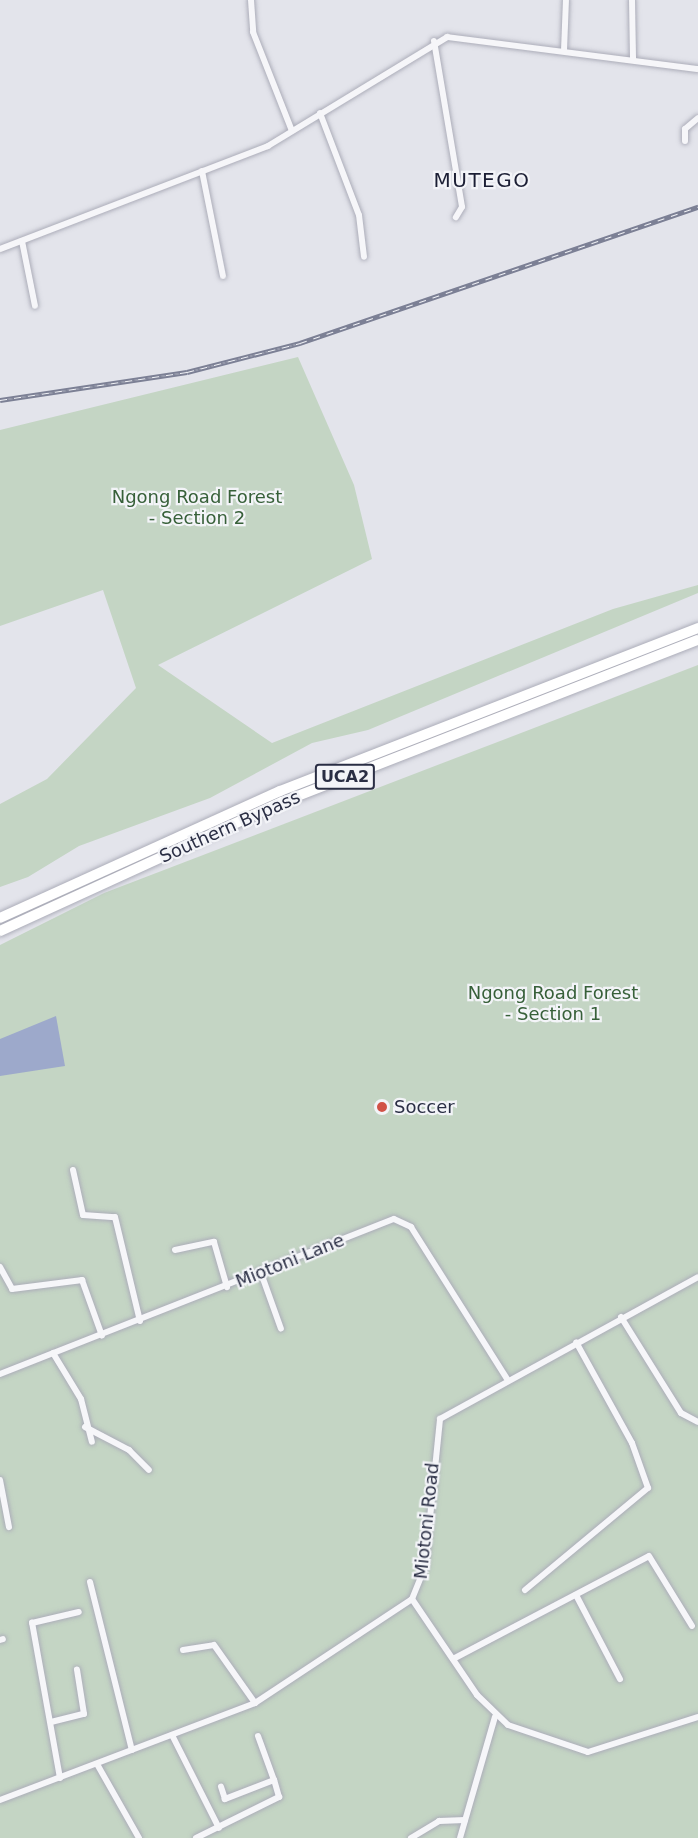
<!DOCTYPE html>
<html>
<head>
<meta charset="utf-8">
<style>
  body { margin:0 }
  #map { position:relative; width:698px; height:1838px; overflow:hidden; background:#e3e4eb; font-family:"DejaVu Sans",sans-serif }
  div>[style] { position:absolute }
  .green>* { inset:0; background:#c4d5c4 }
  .water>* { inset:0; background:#9da9cb }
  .roads { filter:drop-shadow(0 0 2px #acadb9) drop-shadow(0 0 2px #acadb9) }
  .minor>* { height:6px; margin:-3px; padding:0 3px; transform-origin:3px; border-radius:3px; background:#f6f6f9 }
  .trunk>* { height:10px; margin:-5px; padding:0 5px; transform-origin:5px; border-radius:5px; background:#fff }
  .rail>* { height:4.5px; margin-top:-2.25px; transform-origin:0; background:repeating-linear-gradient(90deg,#f3f4f8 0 7px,#7c8095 0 14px); box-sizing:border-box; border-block:2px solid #7c8095 }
  .dots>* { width:16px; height:16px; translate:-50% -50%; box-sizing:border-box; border:3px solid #f3f4f8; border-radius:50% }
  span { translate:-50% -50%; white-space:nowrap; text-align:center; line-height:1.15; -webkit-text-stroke:4.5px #f3f4f8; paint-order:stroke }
  .shield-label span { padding:2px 4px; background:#f3f4f8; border:2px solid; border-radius:4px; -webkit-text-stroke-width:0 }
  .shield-label { font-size:16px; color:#2a2e44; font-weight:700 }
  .park-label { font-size:18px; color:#376039 }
  .street-label { font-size:18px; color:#2a2e44 }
  .poi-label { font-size:18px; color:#2a2e44 }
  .left { translate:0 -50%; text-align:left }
  .neighbourhood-label { font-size:20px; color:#1c1f35; letter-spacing:1.5px }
</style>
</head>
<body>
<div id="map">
  <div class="green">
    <div style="clip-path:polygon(298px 357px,354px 485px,372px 559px,158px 665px,272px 743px,613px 609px,698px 585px,698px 593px,368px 730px,312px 743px,210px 798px,79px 846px,28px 877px,0 887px,0 804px,47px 779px,136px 688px,103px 590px,0 626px,0 430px)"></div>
    <div style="clip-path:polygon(698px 665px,698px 1838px,0 1838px,0 945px,104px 893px)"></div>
  </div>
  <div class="water">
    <div style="clip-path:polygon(56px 1016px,65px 1066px,0 1076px,0 1039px)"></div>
  </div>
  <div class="roads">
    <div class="minor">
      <div style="left:251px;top:0;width:32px;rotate:86deg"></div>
      <div style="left:253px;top:32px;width:106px;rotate:68.5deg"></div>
      <div style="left:632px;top:0;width:60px;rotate:89deg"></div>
      <div style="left:434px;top:41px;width:168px;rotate:80.4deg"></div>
      <div style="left:462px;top:207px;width:12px;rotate:121deg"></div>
      <div style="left:564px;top:51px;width:51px;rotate:-87.8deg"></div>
      <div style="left:320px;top:113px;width:109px;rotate:69.1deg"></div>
      <div style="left:359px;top:215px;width:42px;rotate:83.2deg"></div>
      <div style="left:685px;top:141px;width:12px;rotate:-90deg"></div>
      <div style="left:685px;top:129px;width:17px;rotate:-40deg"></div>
      <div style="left:202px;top:171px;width:107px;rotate:78.7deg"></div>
      <div style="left:22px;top:241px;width:66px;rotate:78.7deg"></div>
      <div style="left:0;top:249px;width:287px;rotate:-21deg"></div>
      <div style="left:268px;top:146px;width:210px;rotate:-31.3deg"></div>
      <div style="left:447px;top:37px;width:253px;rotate:7.3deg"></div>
      <div style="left:73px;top:1170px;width:46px;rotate:77.5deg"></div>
      <div style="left:83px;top:1215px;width:32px;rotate:4deg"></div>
      <div style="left:115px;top:1217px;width:107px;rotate:76.5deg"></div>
      <div style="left:175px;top:1250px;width:40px;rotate:-12deg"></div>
      <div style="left:214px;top:1242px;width:47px;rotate:73.9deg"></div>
      <div style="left:0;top:1267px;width:25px;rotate:61deg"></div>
      <div style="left:12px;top:1289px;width:71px;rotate:-7.3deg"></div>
      <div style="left:82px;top:1280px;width:59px;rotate:70.3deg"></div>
      <div style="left:261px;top:1273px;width:59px;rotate:70.3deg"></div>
      <div style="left:621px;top:1317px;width:113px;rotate:58deg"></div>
      <div style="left:681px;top:1413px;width:19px;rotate:28deg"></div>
      <div style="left:53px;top:1353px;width:54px;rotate:58.7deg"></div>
      <div style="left:81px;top:1399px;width:44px;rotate:75.7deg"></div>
      <div style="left:0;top:1374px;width:423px;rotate:-21.5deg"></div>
      <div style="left:394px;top:1219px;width:19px;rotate:25deg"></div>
      <div style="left:411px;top:1227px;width:180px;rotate:57.7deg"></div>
      <div style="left:85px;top:1427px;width:50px;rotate:27.6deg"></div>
      <div style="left:129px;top:1450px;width:28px;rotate:45deg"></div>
      <div style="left:0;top:1480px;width:48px;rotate:79.2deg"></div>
      <div style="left:90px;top:1582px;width:173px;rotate:76deg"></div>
      <div style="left:525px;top:1590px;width:160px;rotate:-39.7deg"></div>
      <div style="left:648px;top:1488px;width:48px;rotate:-109.6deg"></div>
      <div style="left:632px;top:1443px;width:115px;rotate:-119deg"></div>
      <div style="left:576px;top:1595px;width:95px;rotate:62.4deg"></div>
      <div style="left:412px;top:1599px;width:116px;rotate:55.9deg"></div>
      <div style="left:477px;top:1695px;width:43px;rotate:44.1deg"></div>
      <div style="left:508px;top:1725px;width:84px;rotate:18.6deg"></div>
      <div style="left:588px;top:1752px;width:115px;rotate:-17.7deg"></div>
      <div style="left:0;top:1640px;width:3px;rotate:-18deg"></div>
      <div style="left:183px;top:1650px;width:31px;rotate:-9deg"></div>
      <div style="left:214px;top:1645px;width:71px;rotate:54.7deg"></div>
      <div style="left:453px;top:1659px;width:221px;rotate:-27.7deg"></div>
      <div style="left:649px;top:1556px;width:82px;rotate:58.4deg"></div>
      <div style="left:51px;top:1722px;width:34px;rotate:-14deg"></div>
      <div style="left:84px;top:1714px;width:45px;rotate:-99deg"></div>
      <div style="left:172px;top:1735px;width:104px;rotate:63.2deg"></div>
      <div style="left:258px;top:1736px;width:47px;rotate:70deg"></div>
      <div style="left:97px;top:1764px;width:85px;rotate:60.4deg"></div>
      <div style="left:60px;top:1778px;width:158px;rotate:-100.2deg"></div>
      <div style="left:32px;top:1623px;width:48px;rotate:-13.2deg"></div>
      <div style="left:0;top:1800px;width:273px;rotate:-20.8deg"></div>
      <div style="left:255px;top:1703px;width:188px;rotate:-33.5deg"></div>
      <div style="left:412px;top:1599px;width:35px;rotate:-68deg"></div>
      <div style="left:425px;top:1567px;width:149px;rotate:-84.2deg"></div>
      <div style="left:440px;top:1419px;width:294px;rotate:-28.8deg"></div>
      <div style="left:196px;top:1838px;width:93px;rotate:-26.3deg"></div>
      <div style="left:279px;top:1797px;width:18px;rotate:-106deg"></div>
      <div style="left:274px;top:1780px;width:53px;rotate:158.8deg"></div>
      <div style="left:225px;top:1799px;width:13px;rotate:-108deg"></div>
      <div style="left:411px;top:1838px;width:33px;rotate:-31deg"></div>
      <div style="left:439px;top:1821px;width:26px;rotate:-2deg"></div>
      <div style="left:460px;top:1838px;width:126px;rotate:-73.9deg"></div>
    </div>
    <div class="trunk">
      <div style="left:0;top:918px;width:307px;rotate:-24.4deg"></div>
      <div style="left:280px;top:791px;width:449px;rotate:-21.3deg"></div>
      <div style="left:0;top:931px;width:310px;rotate:-24.6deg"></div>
      <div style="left:282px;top:802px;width:446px;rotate:-21.3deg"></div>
    </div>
  </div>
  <div class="rail">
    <div style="left:0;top:400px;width:189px;rotate:-8.5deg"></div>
    <div style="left:187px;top:372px;width:117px;rotate:-14.4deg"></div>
    <div style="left:300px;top:343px;width:421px;rotate:-18.9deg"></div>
  </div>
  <div class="dots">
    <div style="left:382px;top:1107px;background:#d15247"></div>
  </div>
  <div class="shield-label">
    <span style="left:345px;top:777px">UCA2</span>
  </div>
  <div class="park-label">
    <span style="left:197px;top:508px">Ngong Road Forest<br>- Section 2</span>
    <span style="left:553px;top:1004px">Ngong Road Forest<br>- Section 1</span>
  </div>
  <div class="street-label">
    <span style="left:230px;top:827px;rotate:-24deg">Southern Bypass</span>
    <span style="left:290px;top:1261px;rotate:-22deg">Miotoni Lane</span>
    <span style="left:427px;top:1521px;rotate:-84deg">Miotoni Road</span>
  </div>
  <div class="poi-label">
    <span class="left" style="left:394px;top:1107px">Soccer</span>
  </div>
  <div class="neighbourhood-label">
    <span style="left:482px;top:180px">MUTEGO</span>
  </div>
</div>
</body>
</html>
